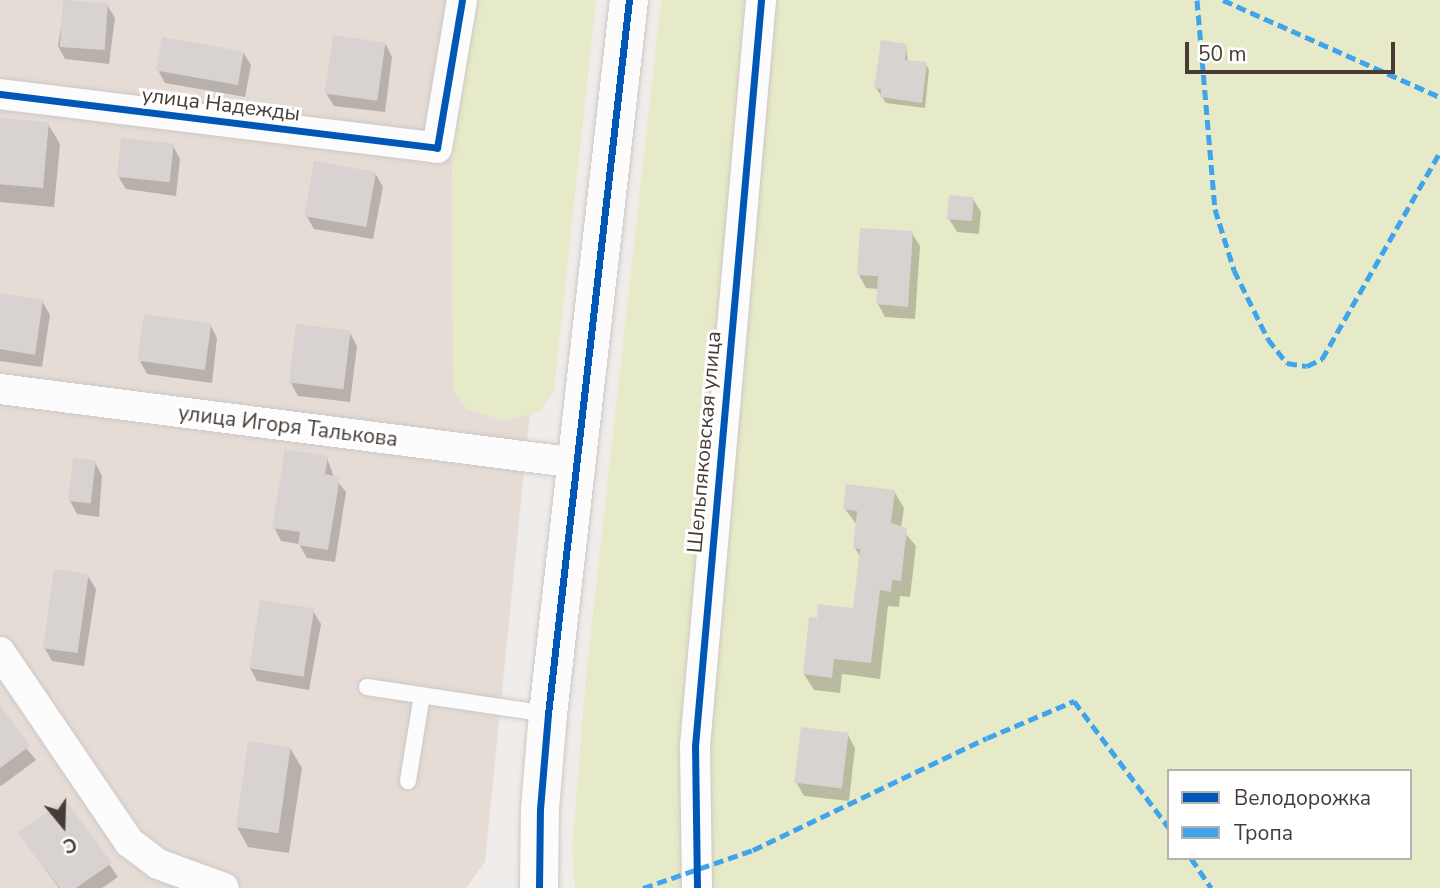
<!DOCTYPE html>
<html>
<head>
<meta charset="utf-8">
<style>
  body { margin:0 }
  #map { position:relative; width:1440px; height:888px; overflow:hidden; background:#f0ece9; font-family:"Nunito Sans",sans-serif }
  div>[style] { position:absolute }
  .residential>* { inset:0; background:#e5dcd6 }
  .green>* { inset:0; background:#e7eac8 }
  .shadow>* { inset:0; background:#0003 }
  .building>* { inset:0; background:#d8d3d0; transform-origin:0 0 }
  .roads { filter:drop-shadow(0 0 2px #cdc8c5) drop-shadow(0 0 2px #cdc8c5) }
  .service>* { height:16px; margin:-8px; padding:0 8px; transform-origin:8px; border-radius:8px; background:#fdfcfc }
  .minor>* { height:30px; margin:-15px; padding:0 15px; transform-origin:15px; border-radius:15px; background:#fdfcfc }
  .tertiary>* { height:38px; margin:-19px; padding:0 19px; transform-origin:19px; border-radius:19px; background:#fdfcfc }
  .quiet>* { height:5px; margin-top:-2.5px; transform-origin:0; background:repeating-linear-gradient(90deg,#3fa4eb 0 10px,transparent 0 15px) }
  .cycleway>* { height:7px; margin:-3.5px; padding:0 3.5px; transform-origin:3.5px; border-radius:3.5px; background:#0057b8 }
  span { translate:-50% -50%; white-space:nowrap; text-align:center; line-height:1.15; -webkit-text-stroke:6px #fff; paint-order:stroke }
  .street-label { font-size:21px; color:#463b35 }
  .legend { position:absolute; left:1167px; top:769px; width:245px; height:91px; box-sizing:border-box; background:#fff; border:2px solid #b5b1ae; margin:0; padding:9px 12px; list-style:none; font-size:21px; color:#463b35 }
  .legend li { display:flex; align-items:center; gap:14px; height:35px }
  .legend b { width:35px; border:2px solid #b5b1ae }
  .north { position:absolute; left:28px; top:790px; width:70px; height:70px; -webkit-text-stroke:5px #fff; paint-order:stroke; rotate:161deg; font-size:19px; font-weight:700; line-height:28px; text-align:center; color:#463b35 }
  .north::after { content:''; display:block; margin:auto; width:24px; height:32px; background:#463b35; clip-path:polygon(50% 0,100% 100%,50% 72%,0 100%) }
  .scale { position:absolute; left:1185px; top:42px; width:210px; height:32px; box-sizing:border-box; border:4px solid #463b35; border-top:0; padding-left:9px; font-size:21px; line-height:24px; white-space:nowrap; color:#463b35; -webkit-text-stroke:5px #fff; paint-order:stroke }
</style>
</head>
<body>
<div id="map">
  <div class="residential">
    <div style="clip-path:polygon(0 0,571px 0,485px 862px,466px 888px,0 888px)"></div>
  </div>
  <div class="green">
    <div style="clip-path:polygon(475px 0,596px 0,554px 390px,541px 411px,506px 421px,466px 409px,453px 391px,452px 150px)"></div>
    <div style="clip-path:polygon(evenodd,661px 0,1440px 0,1440px 888px,575px 888px,572px 848px,586px 676px,661px 0,1169px 771px,1410px 771px,1410px 858px,1169px 858px,1169px 771px)"></div>
  </div>
  <div class="shadow">
    <div style="clip-path:polygon(65px 0,107px 5px,115px 18px,109px 64px,65px 59px,58px 46px)"></div>
    <div style="clip-path:polygon(385px 43px,392px 57px,385px 112px,334px 106px,326px 93px)"></div>
    <div style="clip-path:polygon(906px 45px,908px 62px,926px 64px,929px 70px,925px 108px,886px 103px,876px 88px)"></div>
    <div style="clip-path:polygon(243px 52px,251px 65px,245px 97px,165px 83px,158px 70px)"></div>
    <div style="clip-path:polygon(0 120px,48px 124px,60px 144px,54px 207px,0 202px)"></div>
    <div style="clip-path:polygon(173px 146px,180px 159px,176px 196px,126px 189px,118px 176px)"></div>
    <div style="clip-path:polygon(375px 173px,383px 187px,373px 239px,314px 229px,306px 215px)"></div>
    <div style="clip-path:polygon(973px 199px,981px 212px,979px 234px,957px 232px,949px 219px)"></div>
    <div style="clip-path:polygon(912px 233px,920px 246px,915px 319px,885px 317px,878px 304px,879px 289px,866px 288px,859px 275px)"></div>
    <div style="clip-path:polygon(0 295px,42px 301px,50px 315px,42px 367px,0 361px)"></div>
    <div style="clip-path:polygon(210px 324px,217px 338px,212px 383px,147px 374px,140px 361px)"></div>
    <div style="clip-path:polygon(350px 333px,357px 346px,350px 402px,298px 396px,291px 383px)"></div>
    <div style="clip-path:polygon(327px 458px,334px 477px,346px 492px,335px 562px,307px 558px,299px 544px,281px 541px,274px 527px)"></div>
    <div style="clip-path:polygon(95px 462px,102px 476px,99px 517px,77px 514px,70px 501px)"></div>
    <div style="clip-path:polygon(894px 491px,904px 508px,901px 528px,916px 546px,910px 597px,900px 596px,899px 607px,888px 606px,880px 679px,842px 674px,840px 693px,814px 690px,804px 674px,818px 620px,855px 610px,861px 558px,855px 548px,857px 525px,845px 509px)"></div>
    <div style="clip-path:polygon(88px 576px,96px 589px,84px 666px,52px 661px,44px 647px)"></div>
    <div style="clip-path:polygon(313px 611px,321px 624px,309px 690px,257px 681px,250px 668px)"></div>
    <div style="clip-path:polygon(0 716px,36px 760px,1px 786px,0 785px)"></div>
    <div style="clip-path:polygon(848px 735px,855px 748px,849px 801px,804px 796px,796px 782px)"></div>
    <div style="clip-path:polygon(290px 748px,302px 768px,289px 853px,248px 847px,237px 827px)"></div>
    <div style="clip-path:polygon(64px 801px,118px 877px,102px 888px,59px 888px,19px 834px)"></div>
  </div>
  <div class="building">
    <div style="left:63px;top:0;width:45px;height:47px;rotate:4deg"></div>
    <div style="left:333px;top:35px;width:53px;height:59px;rotate:8deg"></div>
    <div style="left:162px;top:37px;width:83px;height:34px;rotate:10deg"></div>
    <div style="clip-path:polygon(881px 40px,907px 44px,905px 60px,927px 62px,922px 103px,880px 97px,881px 89px,874px 88px)"></div>
    <div style="left:0;top:118px;width:49px;height:66px;rotate:5deg"></div>
    <div style="left:121px;top:138px;width:53px;height:39px;rotate:6deg"></div>
    <div style="left:314px;top:161px;width:63px;height:56px;rotate:10deg"></div>
    <div style="left:949px;top:195px;width:25px;height:24px;rotate:5deg"></div>
    <div style="clip-path:polygon(860px 228px,913px 231px,908px 307px,876px 304px,878px 276px,857px 275px)"></div>
    <div style="clip-path:polygon(0 293px,43px 300px,35px 355px,0 349px)"></div>
    <div style="left:144px;top:314px;width:68px;height:47px;rotate:8deg"></div>
    <div style="left:296px;top:324px;width:55px;height:59px;rotate:7deg"></div>
    <div style="clip-path:polygon(285px 449px,328px 456px,325px 474px,340px 477px,328px 550px,298px 545px,300px 532px,272px 528px)"></div>
    <div style="left:73px;top:458px;width:23px;height:43px;rotate:7deg"></div>
    <div style="clip-path:polygon(846px 484px,895px 490px,891px 523px,907px 528px,901px 581px,892px 580px,891px 592px,880px 590px,871px 663px,834px 659px,832px 678px,803px 674px,809px 617px,817px 618px,818px 604px,853px 608px,860px 549px,853px 548px,857px 511px,843px 509px)"></div>
    <div style="left:54px;top:569px;width:35px;height:80px;rotate:8deg"></div>
    <div style="left:260px;top:600px;width:55px;height:69px;rotate:9deg"></div>
    <div style="clip-path:polygon(0 705px,30px 746px,0 768px)"></div>
    <div style="left:801px;top:727px;width:48px;height:56px;rotate:7deg"></div>
    <div style="left:248px;top:741px;width:43px;height:87px;rotate:8deg"></div>
    <div style="clip-path:polygon(65px 799px,112px 863px,76px 888px,60px 888px,17px 833px)"></div>
  </div>
  <div class="roads">
    <div class="service">
      <div style="left:367px;top:687px;width:183px;rotate:8.5deg"></div>
      <div style="left:408px;top:781px;width:87px;rotate:-80.8deg"></div>
    </div>
    <div class="minor">
      <div style="left:0;top:94px;width:440px;rotate:7deg"></div>
      <div style="left:437px;top:148px;width:150px;rotate:-80.4deg"></div>
      <div style="left:0;top:389px;width:582px;rotate:7.31deg"></div>
      <div style="left:0;top:652px;width:230px;rotate:55.8deg"></div>
      <div style="left:129px;top:842px;width:36px;rotate:37deg"></div>
      <div style="left:158px;top:864px;width:70px;rotate:20deg"></div>
      <div style="left:697px;top:888px;width:142px;rotate:-90.8deg"></div>
      <div style="left:695px;top:746px;width:749px;rotate:-84.94deg"></div>
    </div>
    <div class="tertiary">
      <div style="left:539px;top:888px;width:79px;rotate:-89.3deg"></div>
      <div style="left:540px;top:809px;width:95px;rotate:-85.2deg"></div>
      <div style="left:548px;top:714px;width:719px;rotate:-83.53deg"></div>
    </div>
  </div>
  <div class="quiet">
    <div style="left:1197px;top:0;width:210px;rotate:85.1deg"></div>
    <div style="left:1215px;top:209px;width:64px;rotate:72.7deg"></div>
    <div style="left:1234px;top:270px;width:77px;rotate:63.8deg"></div>
    <div style="left:1268px;top:339px;width:31px;rotate:52deg"></div>
    <div style="left:1287px;top:363px;width:20px;rotate:9deg"></div>
    <div style="left:1307px;top:366px;width:17px;rotate:-25deg"></div>
    <div style="left:1322px;top:359px;width:238px;rotate:-60.3deg"></div>
    <div style="left:1223px;top:0;width:238px;rotate:24.1deg"></div>
    <div style="left:1191px;top:858px;width:36px;rotate:56deg"></div>
    <div style="left:643px;top:888px;width:116px;rotate:-19.1deg"></div>
    <div style="left:753px;top:850px;width:259px;rotate:-25.6deg"></div>
    <div style="left:987px;top:738px;width:95px;rotate:-23deg"></div>
    <div style="left:1074px;top:701px;width:159px;rotate:53.2deg"></div>
  </div>
  <div class="cycleway">
    <div style="left:0;top:94px;width:440px;rotate:7deg"></div>
    <div style="left:437px;top:148px;width:150px;rotate:-80.4deg"></div>
    <div style="left:539px;top:888px;width:79px;rotate:-89.3deg"></div>
    <div style="left:540px;top:809px;width:95px;rotate:-85.2deg"></div>
    <div style="left:548px;top:714px;width:719px;rotate:-83.53deg"></div>
    <div style="left:697px;top:888px;width:142px;rotate:-90.8deg"></div>
    <div style="left:695px;top:746px;width:749px;rotate:-84.94deg"></div>
  </div>
  <div class="street-label">
    <span style="left:221px;top:104px;rotate:7deg">улица Надежды</span>
    <span style="left:288px;top:426px;rotate:7deg">улица Игоря Талькова</span>
    <span style="left:704px;top:442px;rotate:-85deg">Шельпяковская улица</span>
  </div>
  <ul class="legend">
  <li><b style="height:9px;background:#0057b8"></b>Велодорожка</li>
  <li><b style="height:9px;background:#3fa4eb"></b>Тропа</li>
  </ul>
  <div class="north">С</div>
  <div class="scale">50 m</div>
</div>
</body>
</html>
